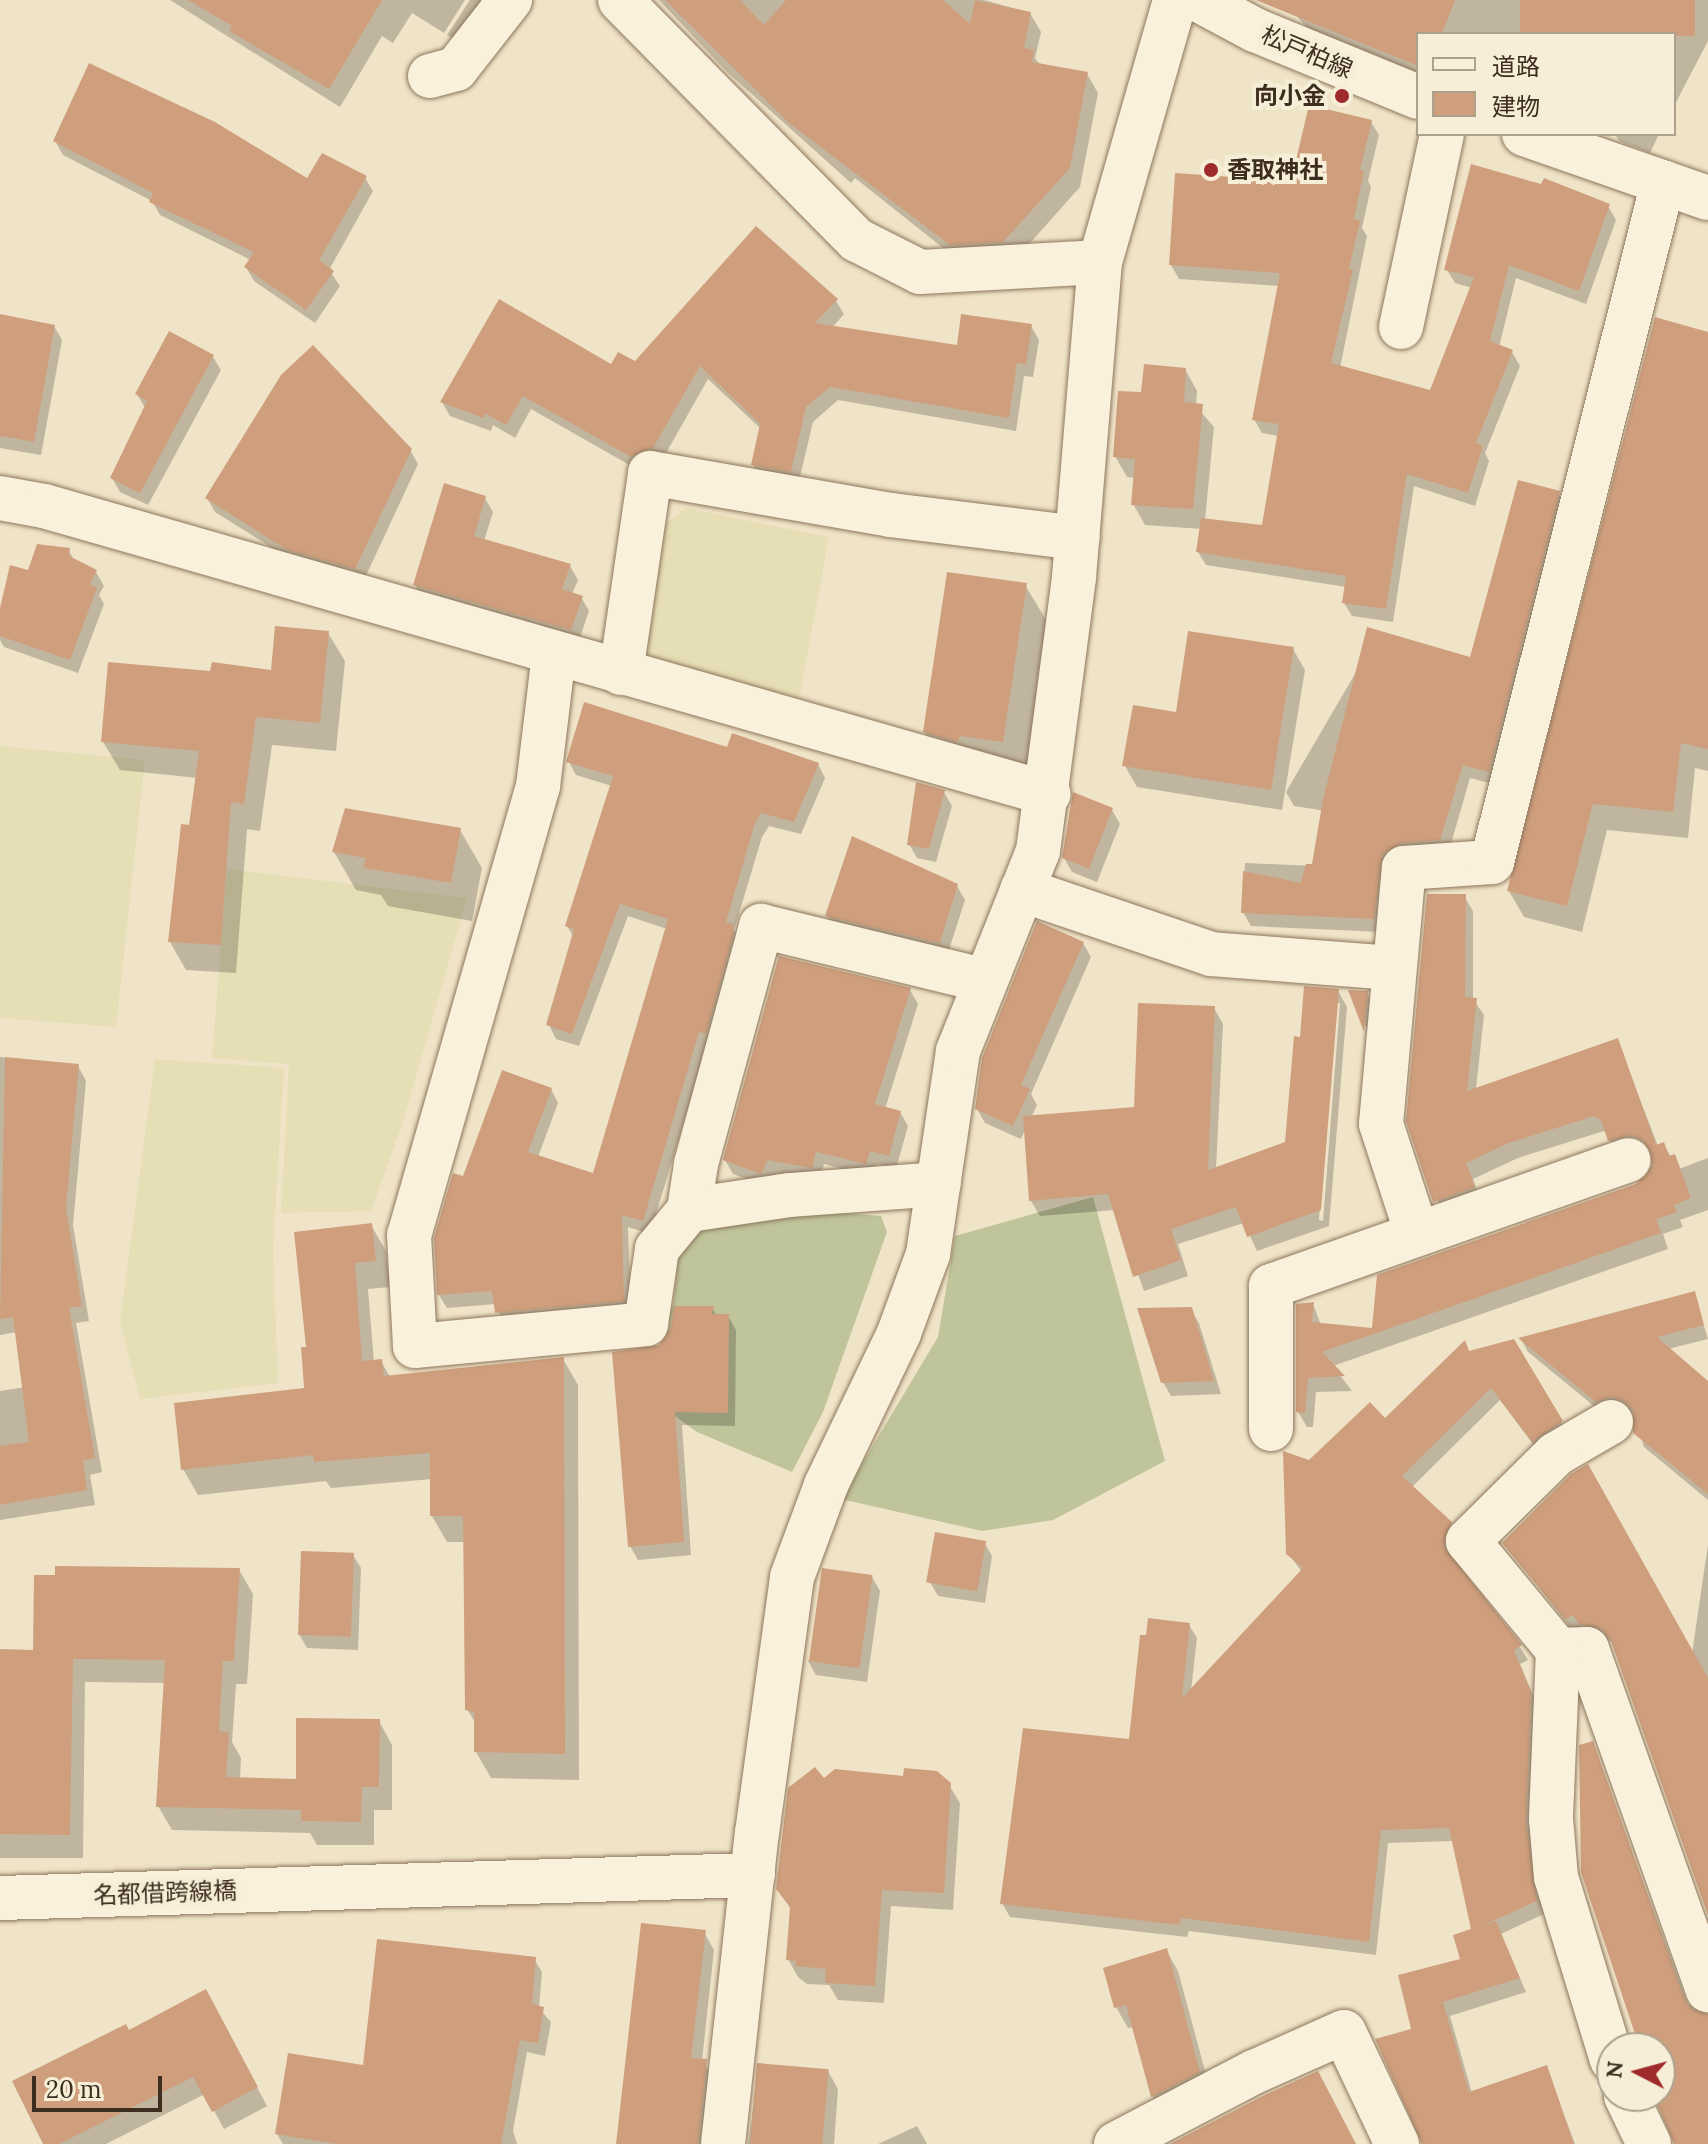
<!DOCTYPE html>
<html>
<head>
<meta charset="utf-8">
<style>
  body { margin:0 }
  #map { position:relative; width:1708px; height:2144px; overflow:hidden; background:#f0e4c8; font-family:Lora,"Noto Sans JP",serif }
  div>[style] { position:absolute }
  .farmland>* { inset:0; background:#e6deb5 }
  .cemetery>* { inset:0; background:#bfc49a }
  .shadow>* { inset:0; background:#0003 }
  .building>* { inset:0; background:#cf9f7d; transform-origin:0 0 }
  .roads { filter:drop-shadow(0 0 2px #8d765c) drop-shadow(0 0 2px #8d765c) }
  .street>* { height:44px; margin:-22px; padding:0 22px; transform-origin:22px; border-radius:22px; background:#faf1dc }
  .secondary>* { height:44px; margin:-22px; padding:0 22px; transform-origin:22px; border-radius:22px; background:#faf1dc }
  .dots>* { width:22px; height:22px; translate:-50% -50%; box-sizing:border-box; border:4px solid #f7eed8; border-radius:50% }
  span { translate:-50% -50%; white-space:nowrap; text-align:center; line-height:1.15; -webkit-text-stroke:8px #f7eed8; paint-order:stroke }
  .street-label { font-size:24px; color:#3d2e20 }
  .poi-label { font-size:24px; color:#3d2e20; font-weight:700 }
  .right { translate:-100% -50%; text-align:right }
  .left { translate:0 -50%; text-align:left }
  .legend { position:absolute; left:1416px; top:32px; width:260px; height:104px; box-sizing:border-box; background:#f7eed8; border:2px solid #ada18e; margin:0; padding:10px 14px; list-style:none; font-size:24px; color:#3d2e20 }
  .legend li { display:flex; align-items:center; gap:16px; height:40px }
  .legend b { width:40px; border:2px solid #ada18e }
  .north { position:absolute; left:1596px; top:2032px; width:80px; height:80px; box-sizing:border-box; background:#f7eed8; border:2px solid #ada18e; border-radius:50%; rotate:276deg; font-size:22px; font-weight:700; line-height:32px; text-align:center; color:#3d2e20 }
  .north::after { content:''; display:block; margin:auto; width:28px; height:36px; background:#9e2a2b; clip-path:polygon(50% 0,100% 100%,50% 72%,0 100%) }
  .scale { position:absolute; left:32px; top:2076px; width:130px; height:36px; box-sizing:border-box; border:4px solid #3d2e20; border-top:0; padding-left:10px; font-size:24px; line-height:28px; white-space:nowrap; color:#3d2e20; -webkit-text-stroke:6px #f7eed8; paint-order:stroke }
</style>
</head>
<body>
<div id="map">
  <div class="farmland">
    <div style="clip-path:polygon(685px 508px,829px 537px,796px 715px,661px 678px,644px 648px,666px 524px)"></div>
    <div style="clip-path:polygon(0 746px,145px 760px,116px 1027px,0 1018px)"></div>
    <div style="clip-path:polygon(227px 869px,467px 898px,402px 1125px,371px 1211px,281px 1213px,289px 1064px,212px 1058px)"></div>
    <div style="clip-path:polygon(155px 1059px,284px 1068px,273px 1247px,278px 1383px,140px 1399px,120px 1322px)"></div>
  </div>
  <div class="cemetery">
    <div style="clip-path:polygon(1093px 1197px,1165px 1461px,1053px 1520px,982px 1531px,841px 1499px,938px 1337px,955px 1236px)"></div>
    <div style="clip-path:polygon(803px 1210px,881px 1216px,887px 1232px,823px 1412px,792px 1472px,697px 1432px,668px 1411px,666px 1316px,673px 1306px,681px 1235px)"></div>
  </div>
  <div class="shadow">
    <div style="clip-path:polygon(170px 0,465px 0,444px 33px,412px 13px,393px 43px,382px 36px,340px 107px)"></div>
    <div style="clip-path:polygon(470px 0,490px 0,462px 44px,447px 35px)"></div>
    <div style="clip-path:polygon(659px 0,984px 0,1030px 13px,1041px 32px,1035px 58px,1040px 65px,1087px 74px,1098px 93px,1080px 187px,1014px 261px,962px 263px,855px 178px,851px 183px,727px 72px)"></div>
    <div style="clip-path:polygon(1282px 0,1708px 0,1708px 41px,1674px 106px,1674px 34px,1418px 34px,1418px 79px,1320px 42px)"></div>
    <div style="clip-path:polygon(1371px 122px,1379px 135px,1368px 181px,1371px 187px,1362px 228px,1367px 236px,1340px 368px,1431px 392px,1472px 288px,1455px 283px,1447px 270px,1608px 206px,1616px 220px,1586px 304px,1516px 278px,1499px 347px,1512px 352px,1520px 366px,1485px 453px,1489px 461px,1475px 506px,1414px 486px,1393px 622px,1352px 616px,1344px 603px,1346px 587px,1206px 565px,1198px 552px,1202px 529px,1145px 525px,1133px 504px,1135px 478px,1127px 477px,1115px 456px,1143px 394px,1185px 369px,1197px 391px,1196px 406px,1214px 427px,1205px 520px,1264px 528px,1279px 436px,1262px 433px,1254px 419px,1280px 286px,1179px 279px,1171px 265px,1293px 183px)"></div>
    <div style="clip-path:polygon(1615px 134px,1659px 134px,1650px 153px,1619px 141px)"></div>
    <div style="clip-path:polygon(55px 141px,308px 181px,365px 178px,373px 191px,329px 270px,340px 286px,315px 323px,254px 281px,246px 267px,251px 260px,160px 215px,152px 201px,63px 155px)"></div>
    <div style="clip-path:polygon(836px 301px,844px 314px,832px 328px,959px 347px,1031px 326px,1039px 340px,1033px 377px,1024px 376px,1016px 431px,838px 400px,813px 422px,798px 485px,761px 479px,753px 465px,761px 429px,708px 379px,661px 462px,640px 471px,531px 409px,515px 438px,493px 425px,491px 431px,450px 416px,442px 402px,635px 364px)"></div>
    <div style="clip-path:polygon(0 317px,54px 326px,62px 340px,41px 455px,0 448px)"></div>
    <div style="clip-path:polygon(1708px 334px,1708px 771px,1695px 768px,1688px 838px,1607px 830px,1582px 932px,1524px 917px,1509px 891px)"></div>
    <div style="clip-path:polygon(213px 357px,221px 370px,148px 505px,120px 492px,112px 478px,145px 408px,137px 394px)"></div>
    <div style="clip-path:polygon(410px 450px,418px 464px,363px 582px,296px 563px,215px 512px,207px 498px)"></div>
    <div style="clip-path:polygon(1558px 493px,1566px 506px,1496px 785px,1470px 778px,1448px 854px,1381px 932px,1251px 926px,1243px 912px,1245px 863px,1314px 866px,1326px 811px,1294px 806px,1286px 792px,1359px 667px,1472px 659px)"></div>
    <div style="clip-path:polygon(485px 498px,493px 512px,484px 541px,570px 566px,578px 580px,572px 594px,581px 597px,589px 611px,578px 643px,423px 599px,415px 585px)"></div>
    <div style="clip-path:polygon(68px 550px,75px 561px,96px 572px,104px 586px,99px 595px,104px 604px,78px 673px,4px 647px,0 640px,0 616px,29px 573px)"></div>
    <div style="clip-path:polygon(1025px 585px,1048px 623px,1025px 780px,948px 770px,925px 732px)"></div>
    <div style="clip-path:polygon(328px 633px,345px 661px,336px 751px,272px 745px,260px 831px,247px 829px,236px 973px,186px 970px,170px 942px,198px 778px,120px 770px,103px 742px,212px 673px,273px 672px)"></div>
    <div style="clip-path:polygon(1293px 649px,1305px 670px,1282px 810px,1137px 787px,1125px 766px,1177px 714px)"></div>
    <div style="clip-path:polygon(728px 749px,818px 764px,825px 778px,801px 834px,769px 826px,762px 837px,734px 930px,739px 939px,650px 1234px,628px 1227px,631px 1314px,504px 1326px,496px 1304px,447px 1308px,439px 1295px,464px 1178px,551px 1089px,558px 1103px,538px 1157px,594px 1175px,667px 929px,628px 916px,579px 1046px,556px 1039px,549px 1025px,574px 938px,567px 926px,612px 786px,576px 775px,569px 762px)"></div>
    <div style="clip-path:polygon(944px 792px,952px 806px,936px 862px,917px 858px,909px 844px)"></div>
    <div style="clip-path:polygon(1112px 810px,1120px 824px,1097px 882px,1072px 872px,1064px 858px)"></div>
    <div style="clip-path:polygon(460px 830px,482px 868px,472px 921px,388px 906px,381px 895px,356px 890px,334px 852px)"></div>
    <div style="clip-path:polygon(957px 886px,965px 900px,947px 956px,835px 929px,827px 916px)"></div>
    <div style="clip-path:polygon(1464px 896px,1473px 911px,1473px 999px,1484px 1015px,1476px 1089px,1617px 1040px,1658px 1146px,1663px 1144px,1679px 1169px,1708px 1158px,1708px 1210px,1680px 1220px,1683px 1227px,1663px 1234px,1668px 1249px,1333px 1366px,1352px 1391px,1316px 1392px,1313px 1427px,1307px 1427px,1298px 1412px,1313px 1304px,1321px 1325px,1374px 1330px,1637px 1185px,1655px 1166px,1650px 1154px,1618px 1155px,1604px 1131px,1518px 1158px,1473px 1179px,1482px 1203px,1443px 1216px,1408px 1121px)"></div>
    <div style="clip-path:polygon(evenodd,1083px 943px,1091px 957px,1031px 1094px,1037px 1105px,1031px 1118px,1136px 1109px,1214px 1008px,1223px 1024px,1216px 1169px,1286px 1144px,1302px 1039px,1338px 991px,1347px 1007px,1329px 1226px,1257px 1251px,1244px 1223px,1178px 1244px,1188px 1276px,1144px 1291px,1115px 1210px,1040px 1216px,1031px 1201px,1026px 1128px,1021px 1139px,985px 1123px,977px 1109px,1083px 943px,1336px 1003px,1340px 1003px,1323px 1221px,1319px 1220px,1336px 1003px)"></div>
    <div style="clip-path:polygon(910px 990px,918px 1004px,885px 1109px,900px 1112px,908px 1126px,896px 1169px,877px 1164px,873px 1177px,824px 1164px,819px 1181px,776px 1173px,769px 1187px,733px 1174px,725px 1160px)"></div>
    <div style="clip-path:polygon(1351px 992px,1367px 993px,1375px 1007px,1372px 1041px)"></div>
    <div style="clip-path:polygon(0 1057px,78px 1066px,86px 1081px,73px 1225px,89px 1321px,76px 1323px,102px 1472px,90px 1475px,95px 1505px,0 1520px,0 1391px,26px 1387px,17px 1332px,0 1335px)"></div>
    <div style="clip-path:polygon(371px 1225px,386px 1251px,390px 1287px,368px 1289px,374px 1362px,381px 1361px,390px 1377px,563px 1359px,578px 1385px,579px 1780px,491px 1778px,476px 1752px,476px 1724px,467px 1709px,466px 1542px,447px 1542px,432px 1516px,432px 1479px,331px 1488px,326px 1481px,198px 1495px,183px 1469px,306px 1390px,308px 1349px)"></div>
    <div style="clip-path:polygon(1694px 1293px,1708px 1339px,1668px 1349px,1708px 1384px,1708px 1500px,1644px 1447px,1634px 1414px,1619px 1410px,1605px 1415px,1528px 1352px,1521px 1339px)"></div>
    <div style="clip-path:polygon(712px 1308px,717px 1316px,728px 1316px,736px 1330px,735px 1426px,682px 1425px,691px 1555px,638px 1560px,630px 1546px,661px 1347px)"></div>
    <div style="clip-path:polygon(1190px 1309px,1199px 1323px,1221px 1394px,1171px 1396px,1163px 1382px)"></div>
    <div style="clip-path:polygon(1514px 1342px,1569px 1436px,1541px 1455px,1500px 1400px,1412px 1487px,1459px 1537px,1451px 1559px,1520px 1647px,1528px 1660px,1520px 1664px,1538px 1707px,1533px 1836px,1544px 1914px,1501px 1934px,1526px 1992px,1450px 2016px,1472px 2093px,1546px 2068px,1575px 2144px,1423px 2144px,1414px 2030px,1462px 1960px,1474px 1930px,1454px 1841px,1388px 1843px,1376px 1955px,1189px 1931px,1187px 1937px,1010px 1917px,1002px 1903px,1131px 1741px,1189px 1625px,1197px 1638px,1191px 1691px,1302px 1572px,1288px 1553px,1309px 1463px,1385px 1421px,1465px 1343px,1470px 1353px)"></div>
    <div style="clip-path:polygon(984px 1542px,992px 1556px,985px 1603px,938px 1596px,930px 1582px)"></div>
    <div style="clip-path:polygon(1504px 1543px,1692px 1654px,1708px 1544px,1708px 1909px,1612px 1642px,1574px 1632px)"></div>
    <div style="clip-path:polygon(353px 1555px,361px 1568px,358px 1650px,307px 1648px,299px 1634px)"></div>
    <div style="clip-path:polygon(239px 1570px,253px 1594px,247px 1684px,236px 1684px,232px 1742px,241px 1758px,240px 1779px,298px 1781px,379px 1721px,392px 1745px,392px 1810px,374px 1810px,374px 1845px,317px 1845px,310px 1833px,172px 1830px,158px 1806px,166px 1683px,85px 1682px,83px 1858px,0 1858px,0 1651px,35px 1652px)"></div>
    <div style="clip-path:polygon(872px 1577px,880px 1591px,867px 1682px,816px 1675px,808px 1661px)"></div>
    <div style="clip-path:polygon(1592px 1743px,1688px 2004px,1708px 2016px,1708px 2144px,1675px 2144px,1653px 2096px,1660px 2096px,1660px 2048px,1638px 2048px)"></div>
    <div style="clip-path:polygon(823px 1781px,949px 1785px,960px 1803px,953px 1910px,891px 1906px,884px 2003px,838px 2000px,829px 1985px,807px 1984px,798px 1977px,788px 1959px,792px 1911px,778px 1889px)"></div>
    <div style="clip-path:polygon(704px 1932px,714px 1950px,702px 2061px,716px 2079px,709px 2144px,618px 2144px)"></div>
    <div style="clip-path:polygon(1166px 1950px,1178px 1971px,1211px 2093px,1165px 2117px,1153px 2097px,1134px 2027px,1128px 2028px,1116px 2007px)"></div>
    <div style="clip-path:polygon(534px 1959px,542px 1972px,539px 2008px,551px 2022px,545px 2056px,527px 2052px,513px 2131px,517px 2144px,283px 2144px,277px 2134px,365px 2067px)"></div>
    <div style="clip-path:polygon(216px 2010px,267px 2106px,224px 2129px,205px 2094px,106px 2144px,46px 2144px,129px 2033px)"></div>
    <div style="clip-path:polygon(759px 2065px,828px 2071px,838px 2089px,834px 2144px,748px 2144px)"></div>
    <div style="clip-path:polygon(917px 2126px,927px 2144px,878px 2144px)"></div>
  </div>
  <div class="building">
    <div style="clip-path:polygon(188px 0,382px 0,329px 89px,229px 31px,232px 26px)"></div>
    <div style="clip-path:polygon(665px 0,740px 0,764px 25px,786px 0,943px 0,970px 24px,975px 0,1031px 12px,1024px 48px,1034px 50px,1032px 62px,1088px 72px,1070px 168px,1003px 242px,950px 245px,789px 123px)"></div>
    <div style="clip-path:polygon(1256px 0,1455px 0,1442px 34px,1418px 34px,1418px 66px)"></div>
    <div style="left:1520px;top:0;width:175px;height:36px"></div>
    <div style="clip-path:polygon(89px 63px,215px 122px,307px 178px,322px 153px,367px 176px,319px 260px,334px 271px,306px 310px,244px 267px,254px 252px,149px 202px,153px 193px,53px 141px)"></div>
    <div style="clip-path:polygon(1309px 105px,1372px 120px,1360px 170px,1364px 171px,1354px 219px,1360px 221px,1349px 269px,1353px 270px,1331px 363px,1430px 390px,1474px 277px,1444px 270px,1471px 164px,1541px 184px,1544px 178px,1610px 204px,1579px 291px,1509px 265px,1490px 341px,1513px 350px,1476px 443px,1483px 446px,1468px 493px,1407px 474px,1386px 609px,1342px 603px,1346px 576px,1196px 552px,1201px 518px,1262px 525px,1279px 424px,1252px 420px,1280px 273px,1169px 265px,1175px 173px,1291px 181px)"></div>
    <div style="clip-path:polygon(756px 226px,838px 299px,815px 323px,957px 345px,961px 314px,1032px 324px,1026px 364px,1017px 363px,1009px 418px,830px 387px,806px 407px,791px 472px,751px 465px,760px 424px,700px 366px,653px 448px,631px 457px,523px 396px,506px 425px,485px 413px,484px 418px,440px 402px,499px 299px,611px 364px,618px 352px,635px 361px)"></div>
    <div style="clip-path:polygon(0 314px,55px 325px,34px 442px,0 436px)"></div>
    <div style="clip-path:polygon(1655px 317px,1708px 332px,1708px 749px,1681px 743px,1673px 812px,1593px 804px,1567px 906px,1507px 891px)"></div>
    <div style="clip-path:polygon(169px 331px,214px 355px,140px 493px,110px 478px,147px 401px,135px 394px)"></div>
    <div style="clip-path:polygon(313px 345px,412px 449px,355px 569px,287px 550px,205px 498px,281px 375px)"></div>
    <div style="clip-path:polygon(1144px 364px,1186px 368px,1184px 402px,1203px 404px,1193px 509px,1131px 505px,1135px 459px,1113px 457px,1118px 391px,1141px 392px)"></div>
    <div style="clip-path:polygon(1518px 480px,1560px 491px,1489px 772px,1463px 765px,1440px 840px,1402px 843px,1383px 854px,1374px 919px,1241px 913px,1243px 871px,1301px 883px,1306px 864px,1312px 864px,1323px 799px,1367px 627px,1470px 657px)"></div>
    <div style="clip-path:polygon(444px 483px,486px 496px,474px 536px,571px 564px,562px 589px,583px 596px,571px 630px,413px 585px)"></div>
    <div style="clip-path:polygon(37px 544px,70px 548px,69px 556px,97px 570px,90px 584px,97px 588px,70px 660px,0 636px,0 608px,10px 565px,28px 570px)"></div>
    <div style="clip-path:polygon(947px 572px,1027px 583px,1003px 742px,960px 736px,958px 742px,923px 732px)"></div>
    <div style="clip-path:polygon(275px 626px,329px 631px,320px 723px,256px 717px,244px 804px,231px 802px,221px 945px,168px 942px,181px 824px,189px 825px,199px 751px,101px 742px,108px 662px,210px 671px,212px 662px,271px 670px)"></div>
    <div style="clip-path:polygon(1188px 631px,1294px 647px,1271px 790px,1122px 766px,1133px 705px,1176px 712px)"></div>
    <div style="clip-path:polygon(584px 702px,727px 747px,732px 733px,819px 763px,794px 822px,761px 813px,755px 823px,726px 922px,733px 924px,734px 932px,706px 1034px,699px 1032px,643px 1221px,622px 1215px,624px 1301px,495px 1313px,492px 1291px,437px 1295px,434px 1238px,453px 1173px,463px 1176px,502px 1070px,552px 1088px,528px 1152px,593px 1173px,668px 919px,620px 904px,572px 1034px,546px 1025px,574px 929px,565px 926px,613px 776px,566px 762px)"></div>
    <div style="clip-path:polygon(916px 782px,945px 790px,929px 849px,907px 845px)"></div>
    <div style="clip-path:polygon(1073px 792px,1113px 808px,1089px 869px,1062px 858px)"></div>
    <div style="clip-path:polygon(345px 808px,461px 828px,451px 883px,364px 868px,365px 858px,332px 852px)"></div>
    <div style="clip-path:polygon(852px 836px,958px 884px,940px 943px,825px 916px)"></div>
    <div style="clip-path:polygon(1427px 894px,1466px 894px,1465px 997px,1477px 998px,1467px 1091px,1618px 1038px,1656px 1145px,1664px 1142px,1669px 1156px,1675px 1154px,1691px 1198px,1674px 1205px,1677px 1212px,1656px 1219px,1661px 1233px,1322px 1352px,1345px 1376px,1308px 1378px,1305px 1413px,1296px 1412px,1296px 1304px,1314px 1302px,1312px 1322px,1372px 1328px,1377px 1275px,1636px 1184px,1652px 1165px,1644px 1141px,1632px 1135px,1608px 1141px,1601px 1120px,1594px 1116px,1509px 1143px,1466px 1163px,1475px 1187px,1433px 1202px,1406px 1121px)"></div>
    <div style="clip-path:polygon(1037px 921px,1084px 942px,1021px 1085px,1030px 1089px,1013px 1126px,975px 1109px,982px 1058px)"></div>
    <div style="clip-path:polygon(779px 956px,911px 988px,875px 1104px,901px 1111px,889px 1156px,870px 1151px,866px 1164px,816px 1152px,812px 1168px,768px 1160px,761px 1174px,723px 1160px)"></div>
    <div style="clip-path:polygon(1304px 986px,1339px 989px,1321px 1210px,1247px 1237px,1236px 1207px,1171px 1229px,1181px 1260px,1133px 1277px,1108px 1194px,1029px 1201px,1023px 1116px,1134px 1107px,1138px 1003px,1215px 1006px,1208px 1170px,1285px 1142px,1294px 1036px,1300px 1037px)"></div>
    <div style="clip-path:polygon(1348px 990px,1368px 991px,1364px 1032px)"></div>
    <div style="clip-path:polygon(5px 1057px,79px 1064px,66px 1208px,82px 1306px,69px 1308px,95px 1458px,83px 1460px,87px 1490px,0 1505px,0 1446px,29px 1442px,13px 1317px,0 1319px)"></div>
    <div style="clip-path:polygon(372px 1223px,376px 1261px,355px 1263px,362px 1361px,382px 1359px,384px 1376px,564px 1357px,565px 1754px,474px 1752px,474px 1712px,465px 1710px,463px 1516px,430px 1516px,430px 1453px,314px 1462px,313px 1455px,181px 1470px,174px 1403px,304px 1388px,301px 1347px,306px 1347px,294px 1232px)"></div>
    <div style="clip-path:polygon(1695px 1291px,1704px 1325px,1657px 1337px,1708px 1381px,1708px 1494px,1633px 1433px,1633px 1410px,1624px 1401px,1610px 1397px,1596px 1402px,1518px 1338px)"></div>
    <div style="clip-path:polygon(674px 1306px,714px 1306px,712px 1314px,729px 1314px,728px 1413px,675px 1412px,684px 1542px,628px 1547px,612px 1352px,659px 1345px,671px 1328px)"></div>
    <div style="clip-path:polygon(1192px 1307px,1214px 1381px,1161px 1383px,1137px 1308px)"></div>
    <div style="clip-path:polygon(1514px 1339px,1563px 1421px,1532px 1442px,1491px 1388px,1402px 1476px,1452px 1522px,1444px 1547px,1522px 1645px,1514px 1650px,1531px 1692px,1526px 1821px,1537px 1901px,1481px 1926px,1496px 1921px,1520px 1978px,1443px 2002px,1469px 2092px,1547px 2065px,1574px 2144px,1422px 2144px,1375px 2039px,1411px 2029px,1398px 1975px,1460px 1959px,1453px 1935px,1471px 1929px,1449px 1828px,1381px 1830px,1369px 1942px,1182px 1918px,1179px 1925px,1000px 1904px,1023px 1728px,1129px 1739px,1140px 1635px,1146px 1635px,1148px 1618px,1190px 1623px,1182px 1698px,1303px 1568px,1286px 1554px,1283px 1451px,1309px 1460px,1370px 1402px,1385px 1418px,1465px 1340px,1469px 1351px)"></div>
    <div style="clip-path:polygon(1588px 1464px,1708px 1678px,1708px 1915px,1611px 1641px,1602px 1629px,1579px 1624px,1573px 1615px,1565px 1619px,1502px 1543px,1571px 1474px)"></div>
    <div style="left:935px;top:1532px;width:52px;height:51px;rotate:10deg"></div>
    <div style="left:301px;top:1551px;width:53px;height:84px;rotate:2deg"></div>
    <div style="clip-path:polygon(55px 1566px,240px 1568px,234px 1661px,223px 1661px,219px 1731px,229px 1732px,226px 1777px,296px 1779px,296px 1718px,380px 1719px,379px 1787px,362px 1787px,361px 1822px,301px 1821px,301px 1810px,156px 1807px,165px 1660px,73px 1659px,70px 1835px,0 1834px,0 1649px,33px 1650px,34px 1575px,55px 1575px)"></div>
    <div style="left:822px;top:1568px;width:51px;height:94px;rotate:8deg"></div>
    <div style="clip-path:polygon(1593px 1741px,1684px 1998px,1692px 2009px,1708px 2014px,1708px 2144px,1674px 2144px,1654px 2096px,1660px 2096px,1660px 2048px,1634px 2048px,1636px 2037px,1581px 1872px,1579px 1745px)"></div>
    <div style="clip-path:polygon(815px 1767px,824px 1778px,835px 1769px,903px 1776px,904px 1768px,937px 1771px,951px 1783px,944px 1893px,882px 1890px,875px 1986px,825px 1983px,826px 1969px,795px 1966px,796px 1961px,786px 1960px,790px 1907px,776px 1889px,788px 1788px)"></div>
    <div style="clip-path:polygon(641px 1923px,706px 1930px,691px 2058px,707px 2059px,698px 2144px,616px 2144px)"></div>
    <div style="clip-path:polygon(377px 1939px,536px 1957px,532px 2004px,544px 2007px,538px 2043px,520px 2040px,501px 2144px,336px 2144px,275px 2134px,288px 2053px,363px 2065px)"></div>
    <div style="clip-path:polygon(1167px 1948px,1200px 2072px,1151px 2097px,1126px 2005px,1114px 2008px,1103px 1968px)"></div>
    <div style="clip-path:polygon(206px 1989px,258px 2087px,212px 2112px,193px 2077px,59px 2144px,43px 2144px,12px 2081px,126px 2024px,129px 2030px)"></div>
    <div style="left:757px;top:2063px;width:72px;height:81px;rotate:5deg"></div>
    <div style="clip-path:polygon(1318px 2071px,1356px 2144px,1170px 2144px,1265px 2095px)"></div>
  </div>
  <div class="roads">
    <div class="street">
      <div style="left:620px;top:0;width:337px;rotate:45.4deg"></div>
      <div style="left:857px;top:240px;width:71px;rotate:26.9deg"></div>
      <div style="left:920px;top:272px;width:180px;rotate:-3.2deg"></div>
      <div style="left:430px;top:76px;width:27px;rotate:-15deg"></div>
      <div style="left:456px;top:69px;width:88px;rotate:-52deg"></div>
      <div style="left:1401px;top:327px;width:197px;rotate:-78deg"></div>
      <div style="left:0;top:498px;width:45px;rotate:10.3deg"></div>
      <div style="left:44px;top:506px;width:1045px;rotate:15.99deg"></div>
      <div style="left:554px;top:654px;width:133px;rotate:96.9deg"></div>
      <div style="left:538px;top:786px;width:467px;rotate:106deg"></div>
      <div style="left:409px;top:1235px;width:111px;rotate:86.9deg"></div>
      <div style="left:415px;top:1346px;width:232px;rotate:-5.4deg"></div>
      <div style="left:646px;top:1324px;width:76px;rotate:-81.7deg"></div>
      <div style="left:657px;top:1249px;width:50px;rotate:-50.6deg"></div>
      <div style="left:689px;top:1210px;width:102px;rotate:-8.4deg"></div>
      <div style="left:790px;top:1195px;width:149px;rotate:-4.2deg"></div>
      <div style="left:621px;top:673px;width:202px;rotate:-81.7deg"></div>
      <div style="left:650px;top:473px;width:245px;rotate:9.9deg"></div>
      <div style="left:891px;top:515px;width:188px;rotate:7deg"></div>
      <div style="left:1022px;top:890px;width:200px;rotate:18.7deg"></div>
      <div style="left:1211px;top:954px;width:183px;rotate:4.4deg"></div>
      <div style="left:689px;top:1210px;width:47px;rotate:-81.3deg"></div>
      <div style="left:696px;top:1164px;width:247px;rotate:-74.7deg"></div>
      <div style="left:761px;top:926px;width:228px;rotate:13.7deg"></div>
      <div style="left:1417px;top:1234px;width:116px;rotate:-108.1deg"></div>
      <div style="left:1381px;top:1124px;width:257px;rotate:-84.9deg"></div>
      <div style="left:1404px;top:868px;width:88px;rotate:-3.9deg"></div>
      <div style="left:1492px;top:862px;width:701px;rotate:-75.88deg"></div>
      <div style="left:1611px;top:1422px;width:64px;rotate:149.8deg"></div>
      <div style="left:1556px;top:1454px;width:124px;rotate:135.3deg"></div>
      <div style="left:1468px;top:1541px;width:141px;rotate:50.5deg"></div>
      <div style="left:1558px;top:1650px;width:29px;rotate:-2deg"></div>
      <div style="left:1587px;top:1649px;width:362px;rotate:70.5deg"></div>
      <div style="left:1271px;top:1429px;width:143px;rotate:-90deg"></div>
      <div style="left:1271px;top:1286px;width:379px;rotate:-19.4deg"></div>
      <div style="left:1558px;top:1650px;width:169px;rotate:92.4deg"></div>
      <div style="left:1551px;top:1819px;width:58px;rotate:85.1deg"></div>
      <div style="left:1556px;top:1877px;width:191px;rotate:73deg"></div>
      <div style="left:0;top:1898px;width:753px;rotate:-1.75deg"></div>
      <div style="left:1626px;top:2096px;width:53px;rotate:64.4deg"></div>
      <div style="left:723px;top:2144px;width:313px;rotate:-83.8deg"></div>
      <div style="left:757px;top:1833px;width:258px;rotate:-82.2deg"></div>
      <div style="left:792px;top:1577px;width:98px;rotate:-69.7deg"></div>
      <div style="left:826px;top:1485px;width:169px;rotate:-64.3deg"></div>
      <div style="left:899px;top:1333px;width:84px;rotate:-69.8deg"></div>
      <div style="left:928px;top:1254px;width:205px;rotate:-81.6deg"></div>
      <div style="left:958px;top:1051px;width:215px;rotate:-68.2deg"></div>
      <div style="left:1038px;top:851px;width:276px;rotate:-82.5deg"></div>
      <div style="left:1074px;top:577px;width:316px;rotate:-85.3deg"></div>
      <div style="left:1100px;top:262px;width:273px;rotate:-74deg"></div>
      <div style="left:1116px;top:2144px;width:156px;rotate:-27.6deg"></div>
      <div style="left:1254px;top:2072px;width:98px;rotate:-24deg"></div>
      <div style="left:1344px;top:2032px;width:124px;rotate:64.7deg"></div>
    </div>
    <div class="secondary">
      <div style="left:1199px;top:0;width:64px;rotate:28.2deg"></div>
      <div style="left:1255px;top:30px;width:176px;rotate:22.3deg"></div>
      <div style="left:1524px;top:134px;width:195px;rotate:19.2deg"></div>
    </div>
  </div>
  <div class="dots">
    <div style="left:1342px;top:96px;background:#9e2a2b"></div>
    <div style="left:1211px;top:170px;background:#9e2a2b"></div>
  </div>
  <div class="street-label">
    <span style="left:1307px;top:52px;rotate:23deg">松戸柏線</span>
    <span style="left:165px;top:1893px;rotate:-2deg">名都借跨線橋</span>
  </div>
  <div class="poi-label">
    <span class="right" style="left:1326px;top:96px">向小金</span>
    <span class="left" style="left:1227px;top:170px">香取神社</span>
  </div>
  <ul class="legend">
  <li><b style="height:10px;background:#faf1dc"></b>道路</li>
  <li><b style="height:22px;background:#cf9f7d"></b>建物</li>
  </ul>
  <div class="north">N</div>
  <div class="scale">20 m</div>
</div>
</body>
</html>
